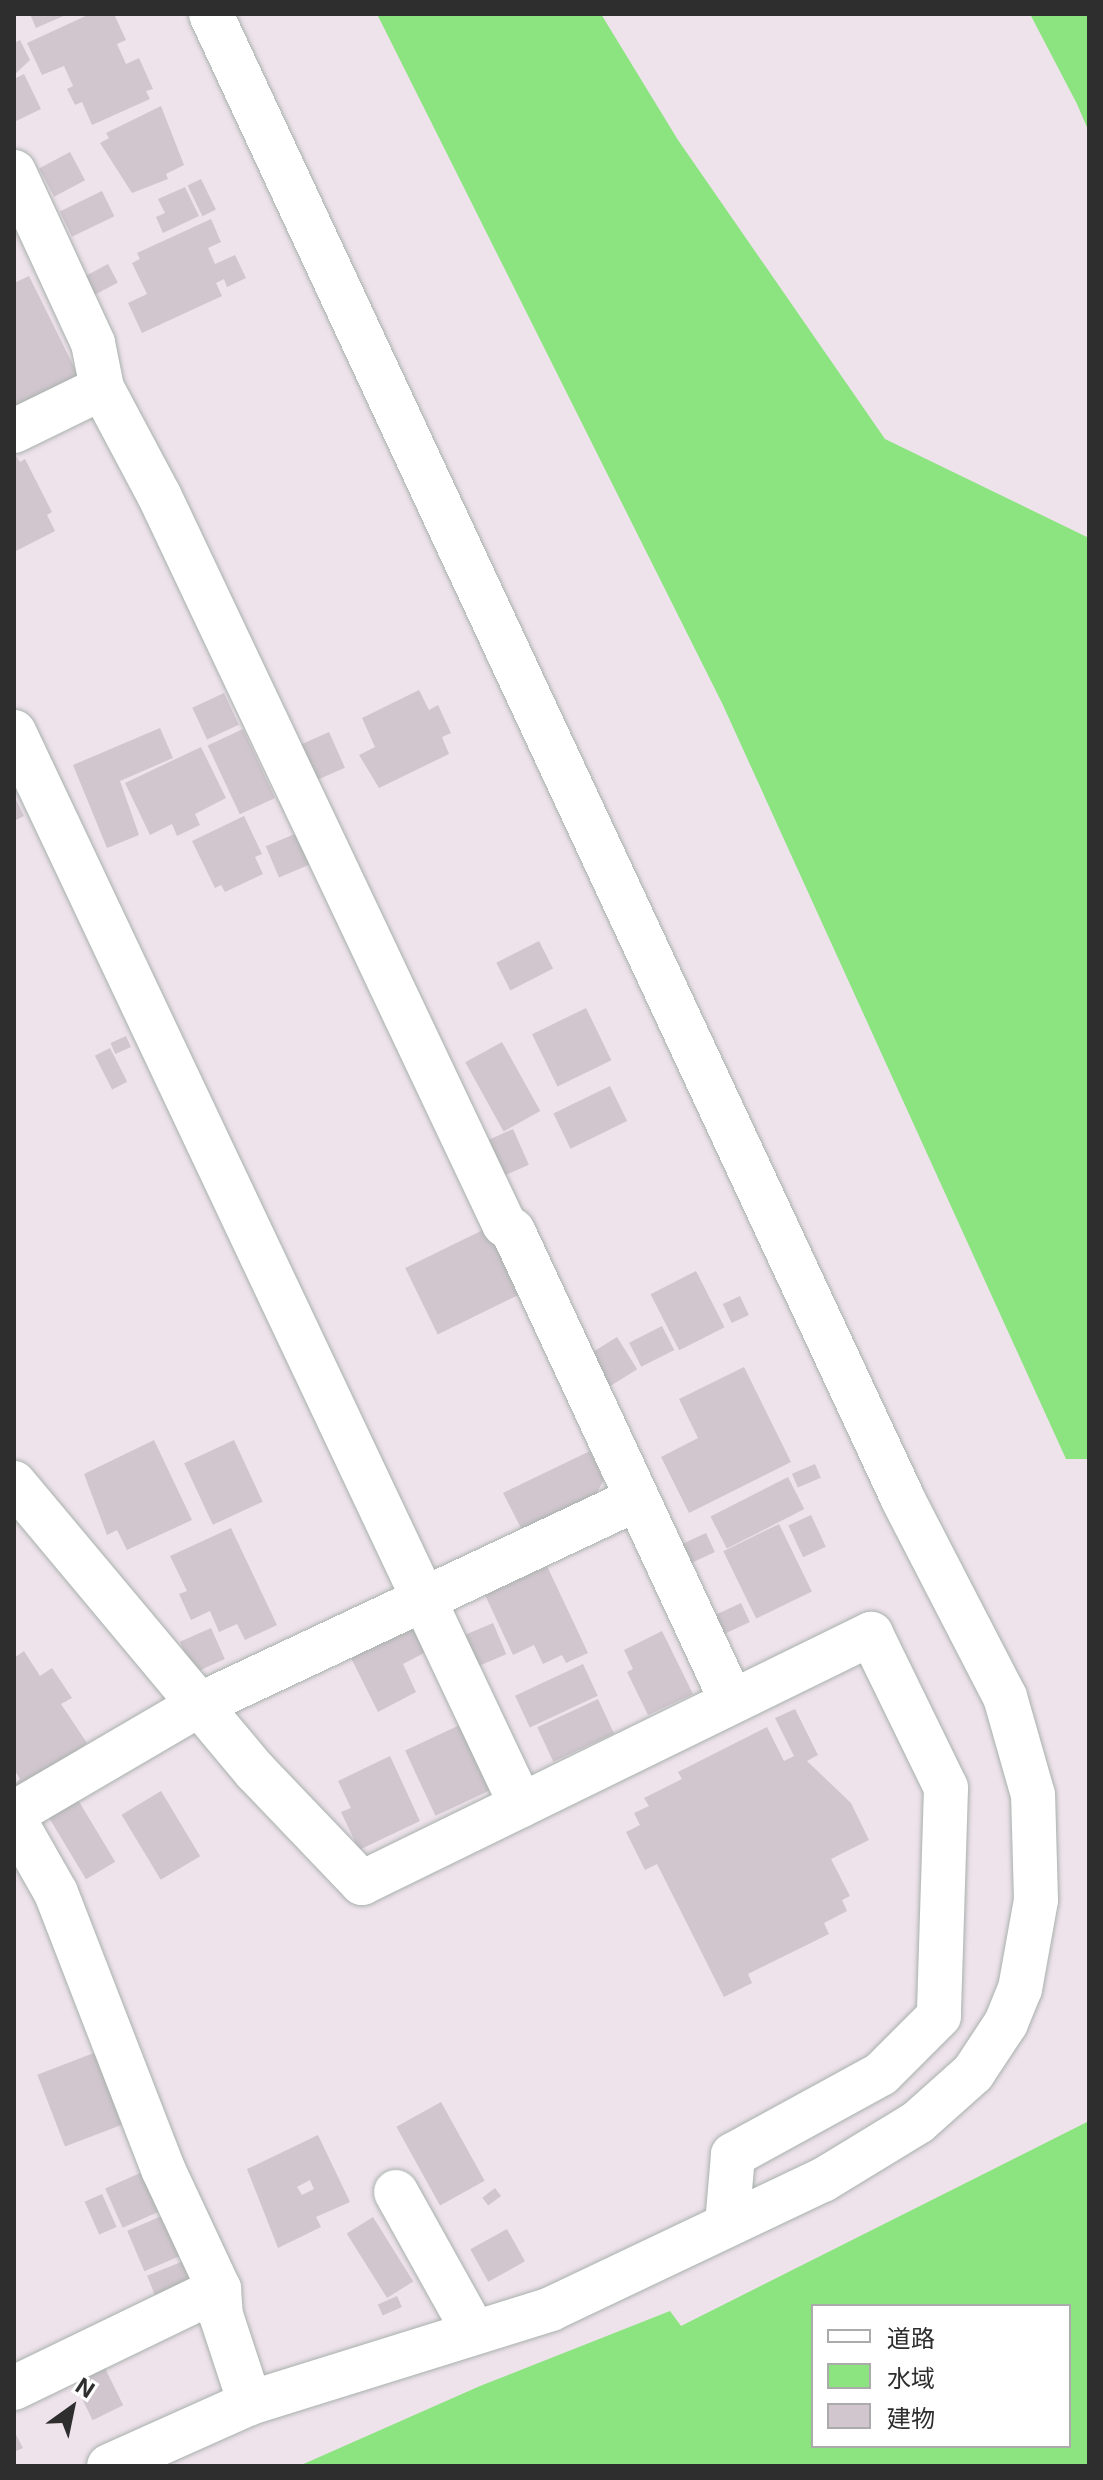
<!DOCTYPE html>
<html>
<head>
<meta charset="utf-8">
<style>
  body { margin:0 }
  #map { position:relative; width:1103px; height:2480px; overflow:hidden; background:#eee2eb; font-family:Inter,"Noto Sans JP",sans-serif }
  div>[style] { position:absolute }
  .water>* { inset:0; background:#8ce481 }
  .building>* { inset:0; background:#d1c6ce; transform-origin:0 0 }
  .roads { filter:drop-shadow(0 0 2px #a8b1ac) drop-shadow(0 0 2px #a8b1ac) }
  .street>* { height:44px; margin:-22px; padding:0 22px; transform-origin:22px; border-radius:22px; background:#fff }
  span { translate:-50% -50%; white-space:nowrap; text-align:center; line-height:1.15; -webkit-text-stroke:6px #fff; paint-order:stroke }
  .frame { position:absolute; inset:0; border:16px solid #2e2e2e; pointer-events:none }
  .legend { position:absolute; left:811px; top:2304px; width:260px; height:144px; box-sizing:border-box; background:#fff; border:2px solid #ababab; margin:0; padding:10px 14px; list-style:none; font-size:24px; color:#2e2e2e }
  .legend li { display:flex; align-items:center; gap:16px; height:40px }
  .legend b { width:40px; border:2px solid #ababab }
  .north { position:absolute; left:32px; top:2368px; width:80px; height:80px; -webkit-text-stroke:6px #fff; paint-order:stroke; rotate:33deg; font-size:22px; font-weight:700; line-height:32px; text-align:center; color:#2e2e2e }
  .north::after { content:''; display:block; margin:auto; width:28px; height:36px; background:#2e2e2e; clip-path:polygon(50% 0,100% 100%,50% 72%,0 100%) }
</style>
</head>
<body>
<div id="map">
  <div class="water">
    <div style="clip-path:polygon(377px 14px,601px 14px,678px 140px,885px 439px,1089px 538px,1089px 1459px,1066px 1459px,722px 703px)"></div>
    <div style="clip-path:polygon(1030px 14px,1089px 14px,1089px 132px,1077px 104px)"></div>
    <div style="clip-path:polygon(evenodd,1089px 2121px,1089px 2466px,299px 2466px,480px 2386px,670px 2311px,681px 2326px,1089px 2121px,1069px 2306px,1069px 2446px,813px 2446px,813px 2306px,1069px 2306px)"></div>
  </div>
  <div class="building">
    <div style="clip-path:polygon(30px 14px,68px 14px,36px 28px)"></div>
    <div style="clip-path:polygon(90px 14px,114px 14px,126px 40px,117px 44px,126px 64px,139px 58px,153px 89px,146px 91px,150px 99px,92px 125px,82px 102px,75px 105px,67px 89px,73px 86px,64px 66px,42px 75px,27px 43px)"></div>
    <div style="clip-path:polygon(20px 40px,30px 60px,14px 75px,14px 43px)"></div>
    <div style="clip-path:polygon(24px 74px,41px 109px,14px 122px,14px 79px)"></div>
    <div style="clip-path:polygon(161px 106px,184px 165px,166px 174px,168px 179px,132px 193px,100px 143px,109px 138px,106px 133px)"></div>
    <div style="left:70px;top:152px;width:32px;height:35px;rotate:62deg"></div>
    <div style="left:201px;top:179px;width:34px;height:15px;rotate:64deg"></div>
    <div style="clip-path:polygon(185px 187px,199px 216px,163px 233px,156px 217px,165px 213px,158px 199px)"></div>
    <div style="left:102px;top:191px;width:28px;height:47px;rotate:64deg"></div>
    <div style="clip-path:polygon(211px 219px,221px 242px,208px 248px,215px 264px,235px 255px,246px 278px,227px 287px,224px 279px,216px 283px,222px 296px,142px 333px,128px 303px,147px 294px,132px 263px,140px 259px,137px 253px)"></div>
    <div style="left:108px;top:264px;width:21px;height:34px;rotate:62deg"></div>
    <div style="clip-path:polygon(29px 276px,81px 381px,14px 414px,14px 283px)"></div>
    <div style="clip-path:polygon(16px 456px,20px 462px,25px 459px,52px 512px,47px 515px,55px 531px,14px 552px)"></div>
    <div style="clip-path:polygon(419px 690px,429px 710px,438px 705px,451px 733px,442px 737px,449px 754px,379px 788px,359px 755px,375px 747px,362px 718px)"></div>
    <div style="left:224px;top:693px;width:35px;height:35px;rotate:65deg"></div>
    <div style="clip-path:polygon(160px 728px,173px 758px,120px 781px,139px 835px,107px 848px,73px 765px)"></div>
    <div style="left:243px;top:729px;width:76px;height:39px;rotate:65deg"></div>
    <div style="left:329px;top:732px;width:39px;height:38px;rotate:66deg"></div>
    <div style="clip-path:polygon(201px 747px,226px 798px,195px 814px,200px 825px,177px 836px,172px 824px,150px 835px,125px 783px)"></div>
    <div style="clip-path:polygon(14px 796px,24px 816px,14px 821px)"></div>
    <div style="clip-path:polygon(244px 816px,262px 854px,255px 857px,263px 874px,225px 892px,221px 885px,215px 888px,192px 841px)"></div>
    <div style="left:297px;top:833px;width:34px;height:34px;rotate:67deg"></div>
    <div style="left:539px;top:941px;width:31px;height:48px;rotate:63deg"></div>
    <div style="left:586px;top:1008px;width:58px;height:60px;rotate:64deg"></div>
    <div style="left:126px;top:1036px;width:12px;height:17px;rotate:66deg"></div>
    <div style="left:502px;top:1042px;width:79px;height:42px;rotate:61deg"></div>
    <div style="left:110px;top:1048px;width:38px;height:17px;rotate:63deg"></div>
    <div style="left:610px;top:1086px;width:39px;height:63px;rotate:64deg"></div>
    <div style="left:513px;top:1129px;width:39px;height:30px;rotate:66deg"></div>
    <div style="left:487px;top:1228px;width:74px;height:91px;rotate:64deg"></div>
    <div style="left:696px;top:1271px;width:63px;height:51px;rotate:63deg"></div>
    <div style="left:740px;top:1296px;width:21px;height:19px;rotate:65deg"></div>
    <div style="left:662px;top:1326px;width:27px;height:37px;rotate:63deg"></div>
    <div style="left:617px;top:1337px;width:38px;height:34px;rotate:58deg"></div>
    <div style="clip-path:polygon(744px 1367px,791px 1462px,689px 1513px,661px 1457px,698px 1438px,679px 1399px)"></div>
    <div style="clip-path:polygon(154px 1440px,192px 1520px,127px 1550px,117px 1530px,107px 1535px,84px 1474px)"></div>
    <div style="left:234px;top:1440px;width:68px;height:55px;rotate:65deg"></div>
    <div style="clip-path:polygon(590px 1451px,604px 1480px,596px 1494px,522px 1530px,503px 1493px)"></div>
    <div style="left:815px;top:1464px;width:15px;height:25px;rotate:67deg"></div>
    <div style="left:788px;top:1477px;width:36px;height:87px;rotate:63deg"></div>
    <div style="left:811px;top:1515px;width:35px;height:25px;rotate:65deg"></div>
    <div style="left:779px;top:1524px;width:75px;height:62px;rotate:64deg"></div>
    <div style="clip-path:polygon(231px 1528px,277px 1625px,245px 1640px,237px 1624px,219px 1632px,210px 1611px,191px 1620px,179px 1594px,187px 1591px,170px 1556px)"></div>
    <div style="left:706px;top:1533px;width:21px;height:31px;rotate:65deg"></div>
    <div style="clip-path:polygon(547px 1566px,588px 1653px,566px 1663px,562px 1655px,543px 1664px,534px 1645px,513px 1655px,485px 1595px)"></div>
    <div style="left:741px;top:1603px;width:21px;height:29px;rotate:65deg"></div>
    <div style="clip-path:polygon(413px 1623px,428px 1651px,403px 1664px,416px 1692px,378px 1712px,349px 1654px)"></div>
    <div style="left:493px;top:1623px;width:34px;height:32px;rotate:67deg"></div>
    <div style="left:211px;top:1628px;width:34px;height:34px;rotate:66deg"></div>
    <div style="clip-path:polygon(662px 1631px,693px 1694px,648px 1715px,627px 1672px,633px 1669px,624px 1650px)"></div>
    <div style="clip-path:polygon(24px 1651px,40px 1676px,52px 1668px,72px 1698px,61px 1704px,87px 1743px,19px 1793px,14px 1785px,20px 1779px,14px 1769px,14px 1658px)"></div>
    <div style="left:583px;top:1664px;width:35px;height:75px;rotate:65deg"></div>
    <div style="left:598px;top:1699px;width:38px;height:67px;rotate:65deg"></div>
    <div style="clip-path:polygon(795px 1709px,818px 1755px,807px 1761px,851px 1803px,869px 1840px,831px 1859px,850px 1896px,842px 1900px,847px 1911px,824px 1923px,829px 1934px,748px 1974px,752px 1983px,724px 1997px,657px 1864px,645px 1870px,626px 1832px,640px 1825px,634px 1813px,649px 1806px,644px 1798px,682px 1779px,678px 1772px,767px 1727px,784px 1761px,794px 1756px,775px 1718px)"></div>
    <div style="left:464px;top:1723px;width:72px;height:65px;rotate:65deg"></div>
    <div style="clip-path:polygon(390px 1756px,420px 1821px,359px 1850px,341px 1812px,351px 1808px,338px 1781px)"></div>
    <div style="left:161px;top:1791px;width:76px;height:46px;rotate:59deg"></div>
    <div style="left:75px;top:1795px;width:78px;height:34px;rotate:59deg"></div>
    <div style="left:99px;top:2051px;width:77px;height:66px;rotate:69deg"></div>
    <div style="left:441px;top:2102px;width:90px;height:51px;rotate:61deg"></div>
    <div style="clip-path:polygon(evenodd,318px 2135px,350px 2202px,316px 2217px,321px 2227px,278px 2248px,247px 2169px,318px 2135px,310px 2180px,314px 2189px,302px 2195px,297px 2187px,310px 2180px)"></div>
    <div style="left:149px;top:2169px;width:43px;height:48px;rotate:66deg"></div>
    <div style="left:495px;top:2188px;width:10px;height:16px;rotate:53deg"></div>
    <div style="left:102px;top:2194px;width:36px;height:19px;rotate:66deg"></div>
    <div style="left:164px;top:2215px;width:44px;height:40px;rotate:67deg"></div>
    <div style="left:373px;top:2217px;width:76px;height:31px;rotate:58deg"></div>
    <div style="left:507px;top:2229px;width:37px;height:42px;rotate:61deg"></div>
    <div style="left:186px;top:2260px;width:24px;height:42px;rotate:68deg"></div>
    <div style="left:397px;top:2296px;width:12px;height:21px;rotate:66deg"></div>
    <div style="left:103px;top:2364px;width:46px;height:34px;rotate:64deg"></div>
    <div style="clip-path:polygon(14px 2431px,23px 2448px,14px 2452px)"></div>
  </div>
  <div class="roads">
    <div class="street">
      <div style="left:14px;top:172px;width:188px;rotate:65.2deg"></div>
      <div style="left:93px;top:343px;width:46px;rotate:78.7deg"></div>
      <div style="left:102px;top:388px;width:121px;rotate:62deg"></div>
      <div style="left:159px;top:495px;width:807px;rotate:64.67deg"></div>
      <div style="left:504px;top:1224px;width:11px;rotate:38deg"></div>
      <div style="left:513px;top:1231px;width:519px;rotate:65.06deg"></div>
      <div style="left:14px;top:431px;width:98px;rotate:-26deg"></div>
      <div style="left:14px;top:732px;width:1187px;rotate:64.71deg"></div>
      <div style="left:14px;top:1483px;width:376px;rotate:50.1deg"></div>
      <div style="left:255px;top:1771px;width:155px;rotate:46.3deg"></div>
      <div style="left:362px;top:1883px;width:567px;rotate:-26.07deg"></div>
      <div style="left:871px;top:1634px;width:171px;rotate:64deg"></div>
      <div style="left:946px;top:1788px;width:228px;rotate:91.8deg"></div>
      <div style="left:939px;top:2016px;width:82px;rotate:135deg"></div>
      <div style="left:881px;top:2074px;width:169px;rotate:151.3deg"></div>
      <div style="left:733px;top:2155px;width:70px;rotate:94.9deg"></div>
      <div style="left:14px;top:1813px;width:214px;rotate:-30.3deg"></div>
      <div style="left:199px;top:1705px;width:481px;rotate:-25.2deg"></div>
      <div style="left:14px;top:1819px;width:85px;rotate:60.4deg"></div>
      <div style="left:56px;top:1893px;width:296px;rotate:68.8deg"></div>
      <div style="left:163px;top:2169px;width:132px;rotate:65deg"></div>
      <div style="left:219px;top:2289px;width:26px;rotate:86deg"></div>
      <div style="left:221px;top:2315px;width:93px;rotate:71.8deg"></div>
      <div style="left:396px;top:2192px;width:160px;rotate:60.9deg"></div>
      <div style="left:14px;top:2388px;width:228px;rotate:-25.8deg"></div>
      <div style="left:109px;top:2466px;width:154px;rotate:-24.1deg"></div>
      <div style="left:250px;top:2403px;width:315px;rotate:-17.3deg"></div>
      <div style="left:551px;top:2309px;width:301px;rotate:-25.4deg"></div>
      <div style="left:823px;top:2180px;width:111px;rotate:-31.4deg"></div>
      <div style="left:918px;top:2122px;width:74px;rotate:-41.7deg"></div>
      <div style="left:973px;top:2073px;width:60px;rotate:-56.6deg"></div>
      <div style="left:1006px;top:2023px;width:37px;rotate:-68deg"></div>
      <div style="left:1020px;top:1989px;width:90px;rotate:-79.8deg"></div>
      <div style="left:1036px;top:1900px;width:105px;rotate:-91.6deg"></div>
      <div style="left:1033px;top:1795px;width:102px;rotate:-105.9deg"></div>
      <div style="left:1005px;top:1697px;width:223px;rotate:-117.3deg"></div>
      <div style="left:903px;top:1499px;width:1638px;rotate:-114.99deg"></div>
    </div>
  </div>
  <div class="frame"></div>
  <ul class="legend">
  <li><b style="height:10px;background:#fff"></b>道路</li>
  <li><b style="height:22px;background:#8ce481"></b>水域</li>
  <li><b style="height:22px;background:#d1c6ce"></b>建物</li>
  </ul>
  <div class="north">N</div>
</div>
</body>
</html>
